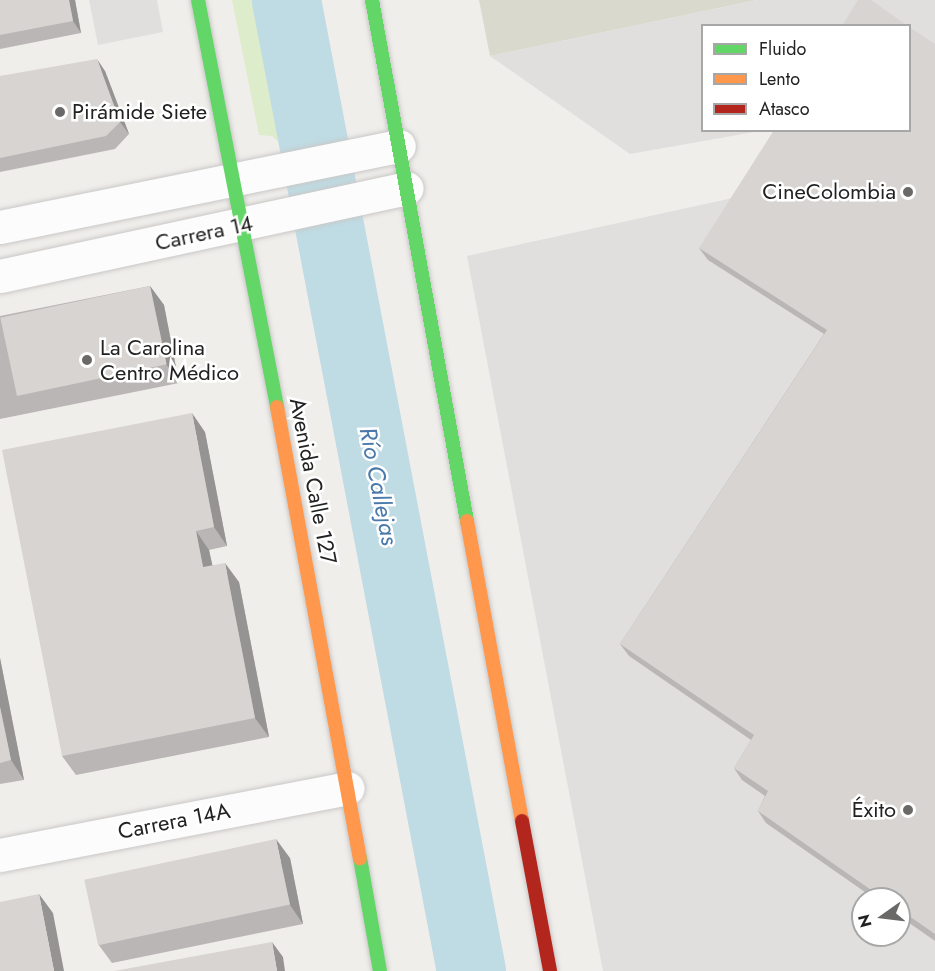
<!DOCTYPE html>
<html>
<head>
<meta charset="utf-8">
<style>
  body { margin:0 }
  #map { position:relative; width:935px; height:971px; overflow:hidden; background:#f0eeeb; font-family:Jost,sans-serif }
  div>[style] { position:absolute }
  .construction>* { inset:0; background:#d9d9cd }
  .grass>* { inset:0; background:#ddeccb }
  .parking>* { inset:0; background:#e0dfde }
  .river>* { height:69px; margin:-34.5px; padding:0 34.5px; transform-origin:34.5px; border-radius:34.5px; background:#bfdbe3 }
  .roads { filter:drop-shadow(0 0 2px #c9c8c7) drop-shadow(0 0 2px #c9c8c7) }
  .street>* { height:33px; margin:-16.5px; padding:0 16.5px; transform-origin:16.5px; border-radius:16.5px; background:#fdfcfc }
  .fast>* { height:14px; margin:-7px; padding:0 7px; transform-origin:7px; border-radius:7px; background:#63d668 }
  .slow>* { height:14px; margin:-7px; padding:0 7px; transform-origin:7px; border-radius:7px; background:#ff974d }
  .jam>* { height:14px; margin:-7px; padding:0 7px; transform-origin:7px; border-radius:7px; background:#b3261e }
  .wall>* { inset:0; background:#b9b6b5 }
  .shaded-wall>* { inset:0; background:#969493 }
  .building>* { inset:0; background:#d7d4d2; transform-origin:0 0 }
  .dots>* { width:16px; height:16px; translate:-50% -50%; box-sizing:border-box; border:3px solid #fff; border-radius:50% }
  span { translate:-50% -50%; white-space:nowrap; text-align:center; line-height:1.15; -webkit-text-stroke:5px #fff; paint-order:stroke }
  .poi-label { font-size:22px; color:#222 }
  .left { translate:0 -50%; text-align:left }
  .right { translate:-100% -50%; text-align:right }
  .street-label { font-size:22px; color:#222 }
  .water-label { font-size:24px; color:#4a7aab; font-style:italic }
  .legend { position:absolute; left:701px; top:24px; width:210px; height:108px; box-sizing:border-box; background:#fff; border:2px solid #a7a7a7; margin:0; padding:8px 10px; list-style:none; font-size:18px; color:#222 }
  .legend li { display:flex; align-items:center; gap:12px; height:30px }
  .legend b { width:30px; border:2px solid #a7a7a7 }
  .north { position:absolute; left:851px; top:887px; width:60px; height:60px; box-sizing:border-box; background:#fff; border:2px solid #a7a7a7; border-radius:50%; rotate:256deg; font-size:16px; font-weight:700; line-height:24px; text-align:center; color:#222 }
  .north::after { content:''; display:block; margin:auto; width:21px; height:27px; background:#6a6968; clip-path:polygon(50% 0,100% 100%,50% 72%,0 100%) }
</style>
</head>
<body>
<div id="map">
  <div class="construction">
    <div style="clip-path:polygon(479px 0,757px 0,490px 56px)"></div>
  </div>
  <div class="grass">
    <div style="clip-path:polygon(232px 0,255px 0,283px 146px,272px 136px,259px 135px)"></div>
  </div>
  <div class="parking">
    <div style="clip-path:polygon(89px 0,157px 0,163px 32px,98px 45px)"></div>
    <div style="clip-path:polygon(757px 0,935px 0,935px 51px,910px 33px,910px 26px,702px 26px,702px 130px,760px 131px,630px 154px,490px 56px)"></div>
    <div style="clip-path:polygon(751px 194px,835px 342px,629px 656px,762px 747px,776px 804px,875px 899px,863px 899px,863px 935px,899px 935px,899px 916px,935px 941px,935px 971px,603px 971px,467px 256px)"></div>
  </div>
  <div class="river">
    <div style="left:286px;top:0;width:988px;rotate:79.21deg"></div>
  </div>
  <div class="roads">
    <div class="street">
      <div style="left:0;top:227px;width:407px;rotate:-11.5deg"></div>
      <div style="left:0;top:276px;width:416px;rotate:-12.2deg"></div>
      <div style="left:0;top:855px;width:354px;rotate:-10.9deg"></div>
    </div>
    <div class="fast">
      <div style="left:198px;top:0;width:415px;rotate:79deg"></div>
      <div style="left:372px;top:0;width:530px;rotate:79.67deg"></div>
      <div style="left:360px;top:858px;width:115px;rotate:80deg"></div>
    </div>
    <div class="slow">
      <div style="left:277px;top:407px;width:459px;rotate:79.6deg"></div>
      <div style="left:467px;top:521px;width:305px;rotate:79.6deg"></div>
    </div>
    <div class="jam">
      <div style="left:522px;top:821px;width:153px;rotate:79.4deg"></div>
    </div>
  </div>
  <div class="wall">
    <div style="clip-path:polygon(0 0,75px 0,81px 33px,0 49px)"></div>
    <div style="clip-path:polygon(935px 44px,935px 941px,899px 916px,899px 899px,875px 899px,766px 823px,758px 811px,765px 796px,742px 780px,734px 768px,751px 740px,629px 656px,620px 644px,824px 334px,708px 260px,699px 248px)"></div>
    <div style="clip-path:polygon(105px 71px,129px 134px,115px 149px,0 172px,0 76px)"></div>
    <div style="clip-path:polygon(150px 286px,164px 305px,179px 383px,0 419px,0 316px)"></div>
    <div style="clip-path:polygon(205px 432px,227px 546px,209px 550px,212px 565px,239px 582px,269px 737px,76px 775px,62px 756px)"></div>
    <div style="clip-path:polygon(0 658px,24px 780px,0 784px)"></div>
    <div style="clip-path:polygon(290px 858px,303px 924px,112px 963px,98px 944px)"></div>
  </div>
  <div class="shaded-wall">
    <div style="clip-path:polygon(69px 0,75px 0,81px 33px,73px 21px)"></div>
    <div style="clip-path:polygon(97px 59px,105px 71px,129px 134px,120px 122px)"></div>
    <div style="clip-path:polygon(150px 286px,164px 305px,179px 383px,166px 364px)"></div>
    <div style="clip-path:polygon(192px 413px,205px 432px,227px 546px,214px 527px)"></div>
    <div style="clip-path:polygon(196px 531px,209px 550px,217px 586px,203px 567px)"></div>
    <div style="clip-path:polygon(225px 563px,239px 582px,269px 737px,255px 718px)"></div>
    <div style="clip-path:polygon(0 658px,24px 780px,11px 760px,0 707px)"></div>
    <div style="clip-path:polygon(276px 839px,290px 858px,303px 924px,290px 905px)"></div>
    <div style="clip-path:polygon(39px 894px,53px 913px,64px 971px,54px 971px)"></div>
    <div style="clip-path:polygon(272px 942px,283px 957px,285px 971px,277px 971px)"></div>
  </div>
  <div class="building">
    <div style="clip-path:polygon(0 0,69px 0,73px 21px,0 35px)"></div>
    <div style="clip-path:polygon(858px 0,871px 0,908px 26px,842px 26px)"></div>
    <div style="clip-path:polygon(909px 27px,935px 44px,935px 934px,899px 909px,899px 899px,884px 899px,758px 811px,768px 791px,734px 768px,754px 735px,620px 644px,827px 330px,699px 248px,774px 130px,909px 130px)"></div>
    <div style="clip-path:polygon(97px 59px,120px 122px,106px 136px,0 158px,0 76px)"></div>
    <div style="left:150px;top:286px;width:80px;height:153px;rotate:78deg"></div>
    <div style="clip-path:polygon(192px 413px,214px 527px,196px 531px,203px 567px,225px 563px,255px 718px,62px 756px,2px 450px)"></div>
    <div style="clip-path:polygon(0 707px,11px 760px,0 763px)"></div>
    <div style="left:276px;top:839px;width:67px;height:196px;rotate:78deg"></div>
    <div style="clip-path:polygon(39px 894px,54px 971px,0 971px,0 902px)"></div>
    <div style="clip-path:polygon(272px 942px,277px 971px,114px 971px)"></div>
  </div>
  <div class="dots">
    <div style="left:60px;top:112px;background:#6a6968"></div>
    <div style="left:908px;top:192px;background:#6a6968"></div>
    <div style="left:87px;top:360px;background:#6a6968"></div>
    <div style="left:908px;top:810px;background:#6a6968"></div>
  </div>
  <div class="poi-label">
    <span class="left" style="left:72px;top:112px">Pirámide Siete</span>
    <span class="right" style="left:896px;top:192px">CineColombia</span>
    <span class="left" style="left:100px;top:360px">La Carolina<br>Centro Médico</span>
    <span class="right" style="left:896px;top:810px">Éxito</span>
  </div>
  <div class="street-label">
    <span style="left:204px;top:233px;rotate:-12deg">Carrera 14</span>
    <span style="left:313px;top:481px;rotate:79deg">Avenida Calle 127</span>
    <span style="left:174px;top:821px;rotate:-11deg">Carrera 14A</span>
  </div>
  <div class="water-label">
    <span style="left:379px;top:486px;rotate:79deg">Río Callejas</span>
  </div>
  <ul class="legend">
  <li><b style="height:8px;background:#63d668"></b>Fluido</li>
  <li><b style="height:8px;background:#ff974d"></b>Lento</li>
  <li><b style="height:8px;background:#b3261e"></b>Atasco</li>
  </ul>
  <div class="north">N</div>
</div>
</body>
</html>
